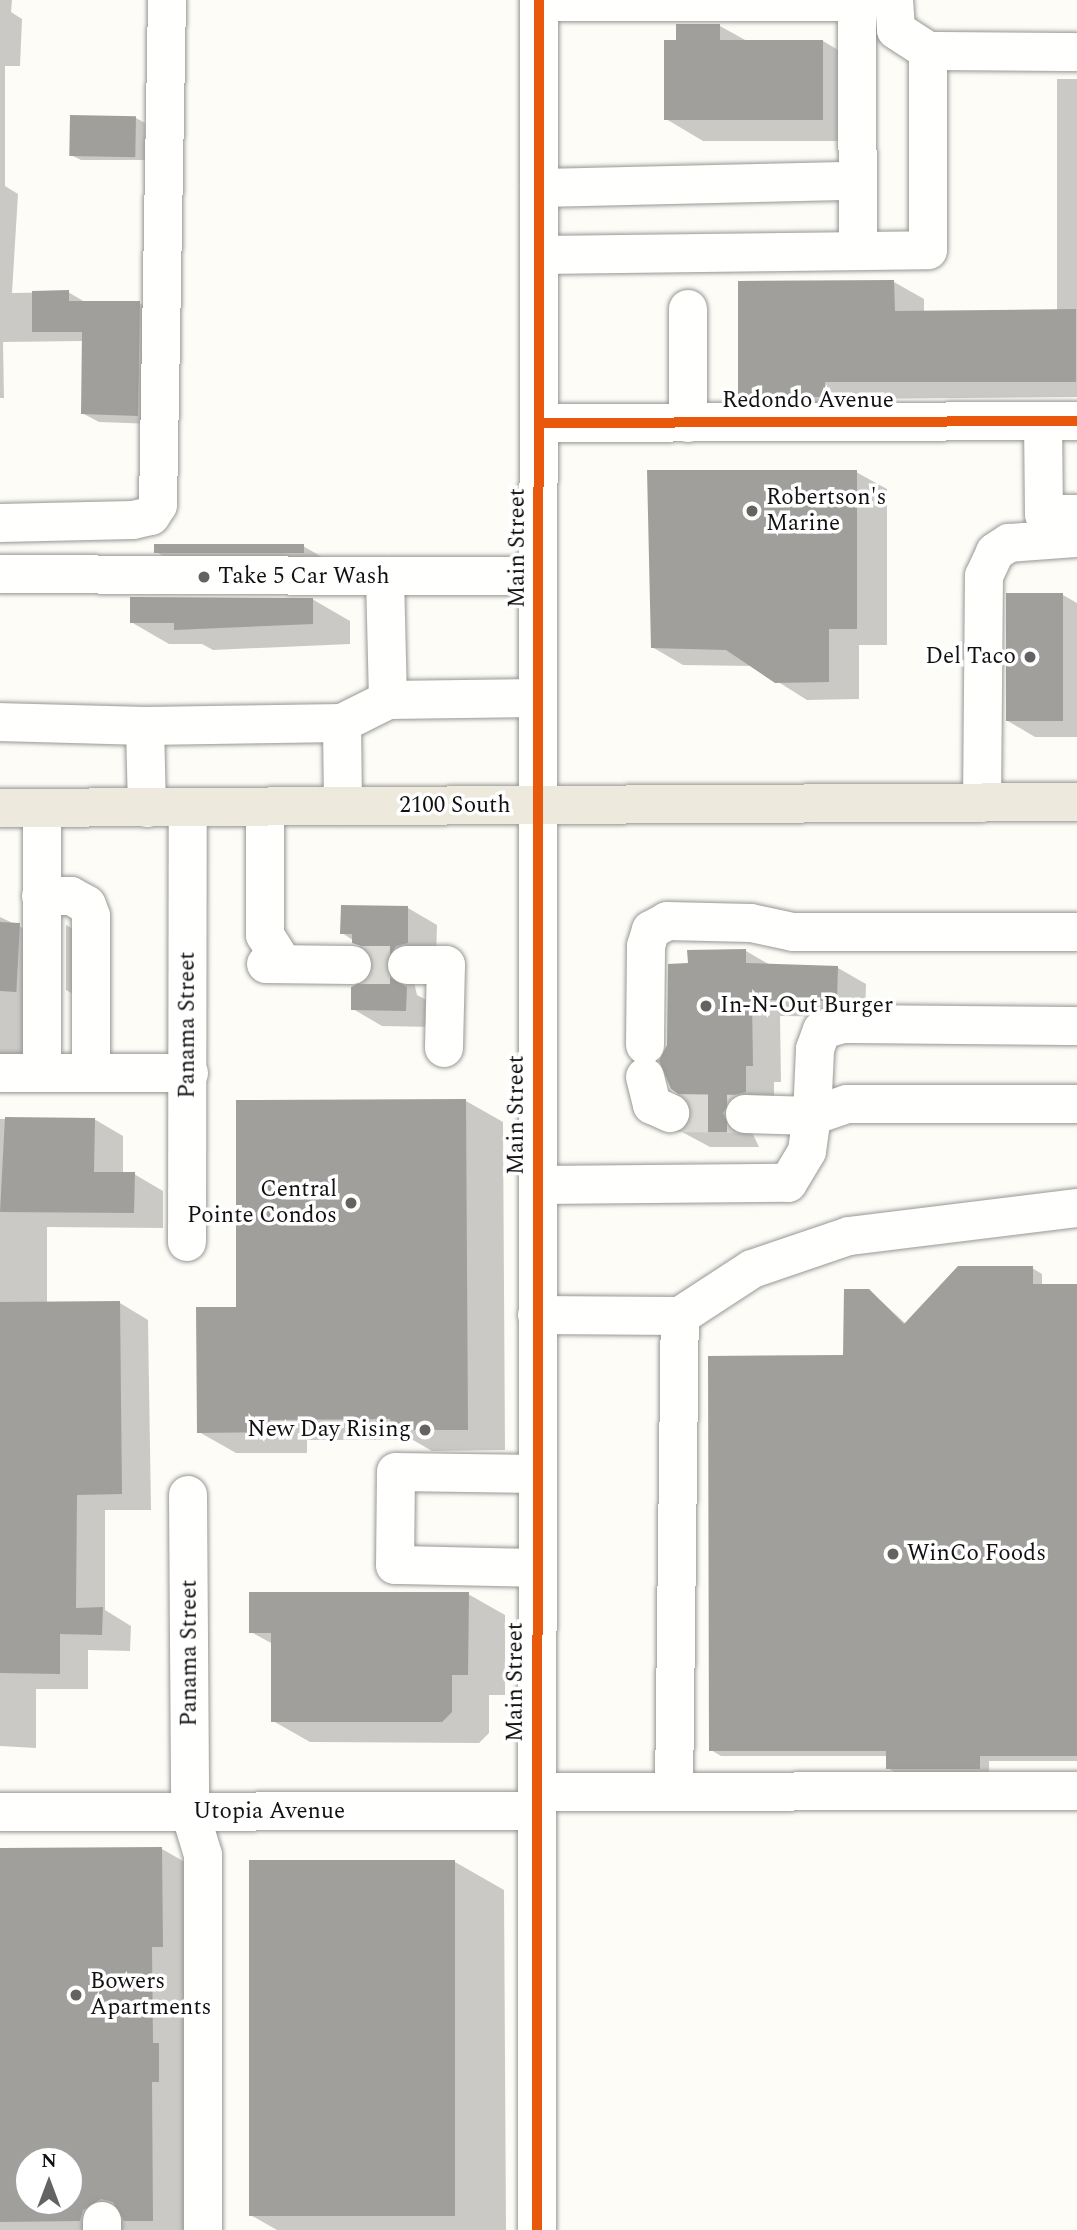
<!DOCTYPE html>
<html>
<head>
<meta charset="utf-8">
<style>
  body { margin:0 }
  #map { position:relative; width:1077px; height:2230px; overflow:hidden; background:#fdfcf7; font-family:Spectral,serif }
  div>[style] { position:absolute }
  .shadow>* { inset:0; background:#0003 }
  .building>* { inset:0; background:#a19f9c; transform-origin:0 0 }
  .minor-tunnel>* { height:38px; margin-top:-19px; transform-origin:0; background:repeating-linear-gradient(90deg,#dad9d4 0 38px,transparent 0 57px) }
  .roads { filter:drop-shadow(0 0 2px #979795) drop-shadow(0 0 2px #979795) }
  .minor>* { height:38px; margin:-19px; padding:0 19px; transform-origin:19px; border-radius:19px; background:#fffffe }
  .major>* { height:38px; margin:-19px; padding:0 19px; transform-origin:19px; border-radius:19px; background:#ede9dc }
  .cycleway>* { height:10px; margin:-5px; padding:0 5px; transform-origin:5px; border-radius:5px; background:#e8590c }
  .dots>* { width:19px; height:19px; translate:-50% -50%; box-sizing:border-box; border:4px solid #fff; border-radius:50% }
  span { translate:-50% -50%; white-space:nowrap; text-align:center; line-height:1.15; -webkit-text-stroke:7px #fff; paint-order:stroke }
  .street-label { font-size:23px; color:#111 }
  .poi-label { font-size:23px; color:#111 }
  .left { translate:0 -50%; text-align:left }
  .right { translate:-100% -50%; text-align:right }
  .north { position:absolute; left:14px; top:2146px; width:70px; height:70px; box-sizing:border-box; background:#fff; border:2px solid #a0a0a0; border-radius:50%; rotate:0deg; font-size:19px; font-weight:700; line-height:28px; text-align:center; color:#111 }
  .north::after { content:''; display:block; margin:auto; width:24px; height:32px; background:#646362; clip-path:polygon(50% 0,100% 100%,50% 72%,0 100%) }
</style>
</head>
<body>
<div id="map">
  <div class="shadow">
    <div style="clip-path:polygon(0 0,12px 0,11px 12px,22px 19px,20px 66px,5px 66px,5px 186px,18px 194px,12px 293px,68px 292px,85px 302px,139px 303px,156px 312px,154px 424px,99px 422px,82px 413px,83px 341px,3px 342px,4px 398px,0 398px)"></div>
    <div style="clip-path:polygon(720px 26px,747px 41px,823px 41px,860px 63px,860px 141px,703px 141px,666px 119px,678px 41px)"></div>
    <div style="clip-path:polygon(1057px 79px,1077px 79px,1077px 397px,854px 399px,854px 413px,769px 414px,739px 396px,894px 282px,924px 299px,924px 312px,1057px 311px)"></div>
    <div style="clip-path:polygon(136px 118px,145px 123px,145px 160px,81px 160px,71px 155px)"></div>
    <div style="clip-path:polygon(856px 472px,887px 489px,887px 645px,859px 645px,859px 699px,807px 700px,753px 666px,683px 665px,652px 647px)"></div>
    <div style="clip-path:polygon(303px 546px,341px 568px,193px 573px,156px 552px)"></div>
    <div style="clip-path:polygon(1063px 595px,1077px 603px,1077px 737px,1035px 737px,1006px 720px)"></div>
    <div style="clip-path:polygon(312px 599px,350px 621px,350px 644px,213px 650px,202px 644px,169px 644px,131px 622px)"></div>
    <div style="clip-path:polygon(408px 908px,437px 925px,436px 959px,414px 982px,417px 995px,436px 1005px,435px 1027px,382px 1026px,353px 1009px,376px 964px,368px 950px,342px 933px)"></div>
    <div style="clip-path:polygon(0 917px,48px 940px,34px 1058px,0 1058px)"></div>
    <div style="clip-path:polygon(66px 925px,75px 930px,73px 994px,66px 990px)"></div>
    <div style="clip-path:polygon(746px 951px,772px 966px,838px 968px,866px 984px,865px 1017px,780px 1016px,781px 1082px,774px 1082px,774px 1108px,751px 1130px,759px 1147px,710px 1147px,682px 1132px,691px 1123px,693px 1110px,669px 1046px,689px 965px)"></div>
    <div style="clip-path:polygon(466px 1101px,503px 1122px,505px 1450px,432px 1451px,413px 1440px,307px 1440px,307px 1453px,236px 1453px,199px 1432px,238px 1309px)"></div>
    <div style="clip-path:polygon(0 1119px,94px 1119px,123px 1136px,123px 1174px,134px 1174px,163px 1191px,163px 1228px,47px 1227px,47px 1304px,120px 1303px,148px 1320px,151px 1510px,105px 1510px,105px 1610px,131px 1626px,130px 1651px,88px 1650px,88px 1689px,36px 1689px,36px 1748px,0 1746px)"></div>
    <div style="clip-path:polygon(1032px 1268px,1042px 1274px,1042px 1286px,1077px 1286px,1077px 1761px,989px 1761px,989px 1774px,897px 1774px,888px 1768px,888px 1756px,721px 1756px,711px 1750px,869px 1290px,906px 1324px)"></div>
    <div style="clip-path:polygon(468px 1594px,505px 1615px,505px 1695px,489px 1695px,489px 1733px,479px 1743px,310px 1742px,273px 1721px,273px 1644px,251px 1632px)"></div>
    <div style="clip-path:polygon(evenodd,0 1849px,162px 1849px,211px 1877px,201px 2230px,0 2230px,0 1849px,28px 2160px,70px 2160px,70px 2202px,28px 2202px,28px 2160px)"></div>
    <div style="clip-path:polygon(455px 1862px,504px 1890px,506px 2230px,277px 2230px,252px 2216px)"></div>
  </div>
  <div class="building">
    <div style="clip-path:polygon(676px 24px,720px 24px,720px 40px,823px 40px,823px 120px,664px 120px,664px 40px,676px 40px)"></div>
    <div style="left:70px;top:115px;width:66px;height:41px;rotate:1deg"></div>
    <div style="clip-path:polygon(894px 280px,895px 311px,1076px 309px,1076px 382px,825px 382px,825px 397px,738px 397px,738px 281px)"></div>
    <div style="clip-path:polygon(69px 290px,69px 301px,140px 301px,138px 416px,81px 414px,82px 332px,32px 332px,32px 291px)"></div>
    <div style="clip-path:polygon(647px 470px,857px 470px,857px 629px,829px 629px,829px 682px,775px 683px,726px 650px,651px 648px)"></div>
    <div style="left:154px;top:544px;width:150px;height:9px"></div>
    <div style="left:1006px;top:593px;width:57px;height:128px"></div>
    <div style="clip-path:polygon(130px 597px,313px 598px,313px 624px,174px 630px,174px 623px,130px 623px)"></div>
    <div style="clip-path:polygon(341px 905px,408px 906px,408px 943px,396px 946px,385px 964px,388px 976px,407px 987px,406px 1011px,351px 1010px,351px 987px,370px 977px,374px 965px,364px 947px,352px 943px,352px 934px,340px 934px)"></div>
    <div style="left:0;top:922px;width:20px;height:69px;rotate:3deg"></div>
    <div style="clip-path:polygon(746px 949px,746px 963px,838px 966px,837px 1001px,752px 1000px,753px 1066px,746px 1066px,746px 1092px,734px 1095px,723px 1113px,732px 1132px,680px 1132px,690px 1122px,692px 1110px,687px 1100px,671px 1089px,659px 1061px,667px 1045px,668px 964px,688px 963px,687px 950px)"></div>
    <div style="clip-path:polygon(466px 1099px,468px 1430px,393px 1430px,390px 1419px,270px 1420px,270px 1432px,197px 1433px,196px 1307px,236px 1307px,236px 1100px)"></div>
    <div style="clip-path:polygon(5px 1117px,95px 1118px,94px 1172px,135px 1172px,134px 1213px,0 1212px)"></div>
    <div style="clip-path:polygon(958px 1266px,1033px 1266px,1033px 1284px,1077px 1284px,1077px 1756px,980px 1756px,980px 1769px,886px 1769px,886px 1751px,709px 1751px,708px 1356px,843px 1355px,844px 1289px,869px 1289px,904px 1324px)"></div>
    <div style="clip-path:polygon(120px 1301px,122px 1494px,77px 1495px,76px 1608px,103px 1607px,102px 1635px,60px 1634px,60px 1674px,0 1673px,0 1302px)"></div>
    <div style="clip-path:polygon(249px 1592px,469px 1592px,468px 1675px,452px 1675px,452px 1712px,442px 1722px,271px 1722px,271px 1633px,249px 1633px)"></div>
    <div style="clip-path:polygon(evenodd,162px 1847px,163px 1947px,152px 1947px,153px 2043px,159px 2043px,159px 2082px,152px 2082px,153px 2221px,124px 2221px,113px 2202px,101px 2199px,83px 2210px,80px 2221px,0 2222px,0 1848px,162px 1847px,28px 2160px,70px 2160px,70px 2202px,28px 2202px,28px 2160px)"></div>
    <div style="left:455px;top:1860px;width:356px;height:206px;rotate:90deg"></div>
  </div>
  <div class="minor-tunnel">
    <div style="left:352px;top:965px;width:55px"></div>
    <div style="left:670px;top:1113px;width:75px;rotate:0.8deg"></div>
  </div>
  <div class="roads">
    <div class="minor">
      <div style="left:894px;top:0;width:30px;rotate:86deg"></div>
      <div style="left:896px;top:30px;width:38px;rotate:33deg"></div>
      <div style="left:539px;top:2px;width:318px"></div>
      <div style="left:857px;top:2px;width:249px;rotate:89.8deg"></div>
      <div style="left:539px;top:188px;width:318px;rotate:-1.3deg"></div>
      <div style="left:539px;top:255px;width:389px;rotate:-0.7deg"></div>
      <div style="left:928px;top:250px;width:199px;rotate:-90deg"></div>
      <div style="left:928px;top:51px;width:149px;rotate:0.4deg"></div>
      <div style="left:1043px;top:421px;width:93px;rotate:89.4deg"></div>
      <div style="left:1044px;top:514px;width:33px"></div>
      <div style="left:539px;top:423px;width:538px;rotate:-0.21deg"></div>
      <div style="left:688px;top:423px;width:114px;rotate:-90deg"></div>
      <div style="left:0;top:523px;width:133px;rotate:-1.3deg"></div>
      <div style="left:133px;top:520px;width:18px;rotate:-13deg"></div>
      <div style="left:151px;top:516px;width:13px;rotate:-58deg"></div>
      <div style="left:158px;top:505px;width:505px;rotate:-88.98deg"></div>
      <div style="left:0;top:574px;width:385px;rotate:0.3deg"></div>
      <div style="left:388px;top:700px;width:124px;rotate:-91.4deg"></div>
      <div style="left:385px;top:576px;width:153px"></div>
      <div style="left:0;top:722px;width:145px;rotate:1.6deg"></div>
      <div style="left:342px;top:723px;width:83px;rotate:89.3deg"></div>
      <div style="left:982px;top:803px;width:227px;rotate:-89.5deg"></div>
      <div style="left:984px;top:576px;width:26px;rotate:-65deg"></div>
      <div style="left:995px;top:552px;width:17px;rotate:-33deg"></div>
      <div style="left:1009px;top:543px;width:68px;rotate:-4.2deg"></div>
      <div style="left:265px;top:807px;width:128px;rotate:90deg"></div>
      <div style="left:265px;top:935px;width:34px;rotate:58deg"></div>
      <div style="left:42px;top:808px;width:265px;rotate:90deg"></div>
      <div style="left:147px;top:808px;width:82px;rotate:-91.4deg"></div>
      <div style="left:145px;top:726px;width:197px;rotate:-0.9deg"></div>
      <div style="left:342px;top:723px;width:51px;rotate:-26.6deg"></div>
      <div style="left:388px;top:700px;width:150px;rotate:-0.8deg"></div>
      <div style="left:41px;top:896px;width:30px"></div>
      <div style="left:71px;top:896px;width:18px;rotate:29deg"></div>
      <div style="left:87px;top:905px;width:12px;rotate:70deg"></div>
      <div style="left:91px;top:916px;width:157px;rotate:90deg"></div>
      <div style="left:266px;top:964px;width:86px;rotate:0.7deg"></div>
      <div style="left:407px;top:965px;width:39px"></div>
      <div style="left:446px;top:965px;width:83px;rotate:91.4deg"></div>
      <div style="left:645px;top:1045px;width:99px;rotate:-89.4deg"></div>
      <div style="left:646px;top:946px;width:17px;rotate:-73deg"></div>
      <div style="left:651px;top:930px;width:18px;rotate:-29deg"></div>
      <div style="left:667px;top:921px;width:84px;rotate:1.4deg"></div>
      <div style="left:751px;top:923px;width:43px;rotate:12.1deg"></div>
      <div style="left:793px;top:932px;width:284px"></div>
      <div style="left:0;top:1073px;width:189px"></div>
      <div style="left:645px;top:1077px;width:29px;rotate:76deg"></div>
      <div style="left:652px;top:1105px;width:20px;rotate:24deg"></div>
      <div style="left:745px;top:1114px;width:67px;rotate:1.7deg"></div>
      <div style="left:812px;top:1116px;width:67px;rotate:-87.4deg"></div>
      <div style="left:815px;top:1049px;width:20px;rotate:-70deg"></div>
      <div style="left:822px;top:1030px;width:22px;rotate:-16deg"></div>
      <div style="left:843px;top:1024px;width:234px;rotate:0.5deg"></div>
      <div style="left:538px;top:1185px;width:250px;rotate:-0.5deg"></div>
      <div style="left:788px;top:1183px;width:37px;rotate:-59deg"></div>
      <div style="left:807px;top:1151px;width:35px;rotate:-82deg"></div>
      <div style="left:812px;top:1116px;width:37px;rotate:-19deg"></div>
      <div style="left:847px;top:1104px;width:230px"></div>
      <div style="left:187px;top:1242px;width:434px;rotate:-89.9deg"></div>
      <div style="left:537px;top:1315px;width:143px;rotate:0.4deg"></div>
      <div style="left:680px;top:1316px;width:86px;rotate:-33.1deg"></div>
      <div style="left:752px;top:1269px;width:102px;rotate:-18.8deg"></div>
      <div style="left:849px;top:1236px;width:230px;rotate:-7deg"></div>
      <div style="left:537px;top:1474px;width:141px;rotate:-179.2deg"></div>
      <div style="left:396px;top:1472px;width:93px;rotate:90.6deg"></div>
      <div style="left:395px;top:1565px;width:142px;rotate:1.2deg"></div>
      <div style="left:188px;top:1495px;width:317px;rotate:89.6deg"></div>
      <div style="left:190px;top:1812px;width:45px;rotate:73.2deg"></div>
      <div style="left:203px;top:1855px;width:375px;rotate:90deg"></div>
      <div style="left:537px;top:1792px;width:540px;rotate:-0.11deg"></div>
      <div style="left:674px;top:1792px;width:476px;rotate:-89.3deg"></div>
      <div style="left:0;top:1812px;width:537px;rotate:-0.11deg"></div>
      <div style="left:102px;top:2221px;width:9px;rotate:90deg"></div>
      <div style="left:537px;top:2230px;width:2230px;rotate:-89.95deg"></div>
    </div>
    <div class="major">
      <div style="left:0;top:808px;width:1077px;rotate:-0.32deg"></div>
    </div>
  </div>
  <div class="cycleway">
    <div style="left:539px;top:423px;width:538px;rotate:-0.21deg"></div>
    <div style="left:537px;top:2230px;width:2230px;rotate:-89.95deg"></div>
  </div>
  <div class="dots">
    <div style="left:752px;top:511px;background:#646362"></div>
    <div style="left:204px;top:577px;background:#646362"></div>
    <div style="left:1030px;top:657px;background:#646362"></div>
    <div style="left:706px;top:1006px;background:#646362"></div>
    <div style="left:351px;top:1203px;background:#646362"></div>
    <div style="left:425px;top:1430px;background:#646362"></div>
    <div style="left:893px;top:1554px;background:#646362"></div>
    <div style="left:76px;top:1995px;background:#646362"></div>
  </div>
  <div class="street-label">
    <span style="left:808px;top:401px">Redondo Avenue</span>
    <span style="left:518px;top:548px;rotate:-90deg">Main Street</span>
    <span style="left:455px;top:806px">2100 South</span>
    <span style="left:188px;top:1025px;rotate:-90deg">Panama Street</span>
    <span style="left:517px;top:1115px;rotate:-90deg">Main Street</span>
    <span style="left:190px;top:1653px;rotate:-90deg">Panama Street</span>
    <span style="left:516px;top:1682px;rotate:-90deg">Main Street</span>
    <span style="left:269px;top:1812px">Utopia Avenue</span>
  </div>
  <div class="poi-label">
    <span class="left" style="left:766px;top:511px">Robertson's<br>Marine</span>
    <span class="left" style="left:218px;top:577px">Take 5 Car Wash</span>
    <span class="right" style="left:1016px;top:657px">Del Taco</span>
    <span class="left" style="left:720px;top:1006px">In-N-Out Burger</span>
    <span class="right" style="left:337px;top:1203px">Central<br>Pointe Condos</span>
    <span class="right" style="left:411px;top:1430px">New Day Rising</span>
    <span class="left" style="left:907px;top:1554px">WinCo Foods</span>
    <span class="left" style="left:90px;top:1995px">Bowers<br>Apartments</span>
  </div>
  <div class="north">N</div>
</div>
</body>
</html>
